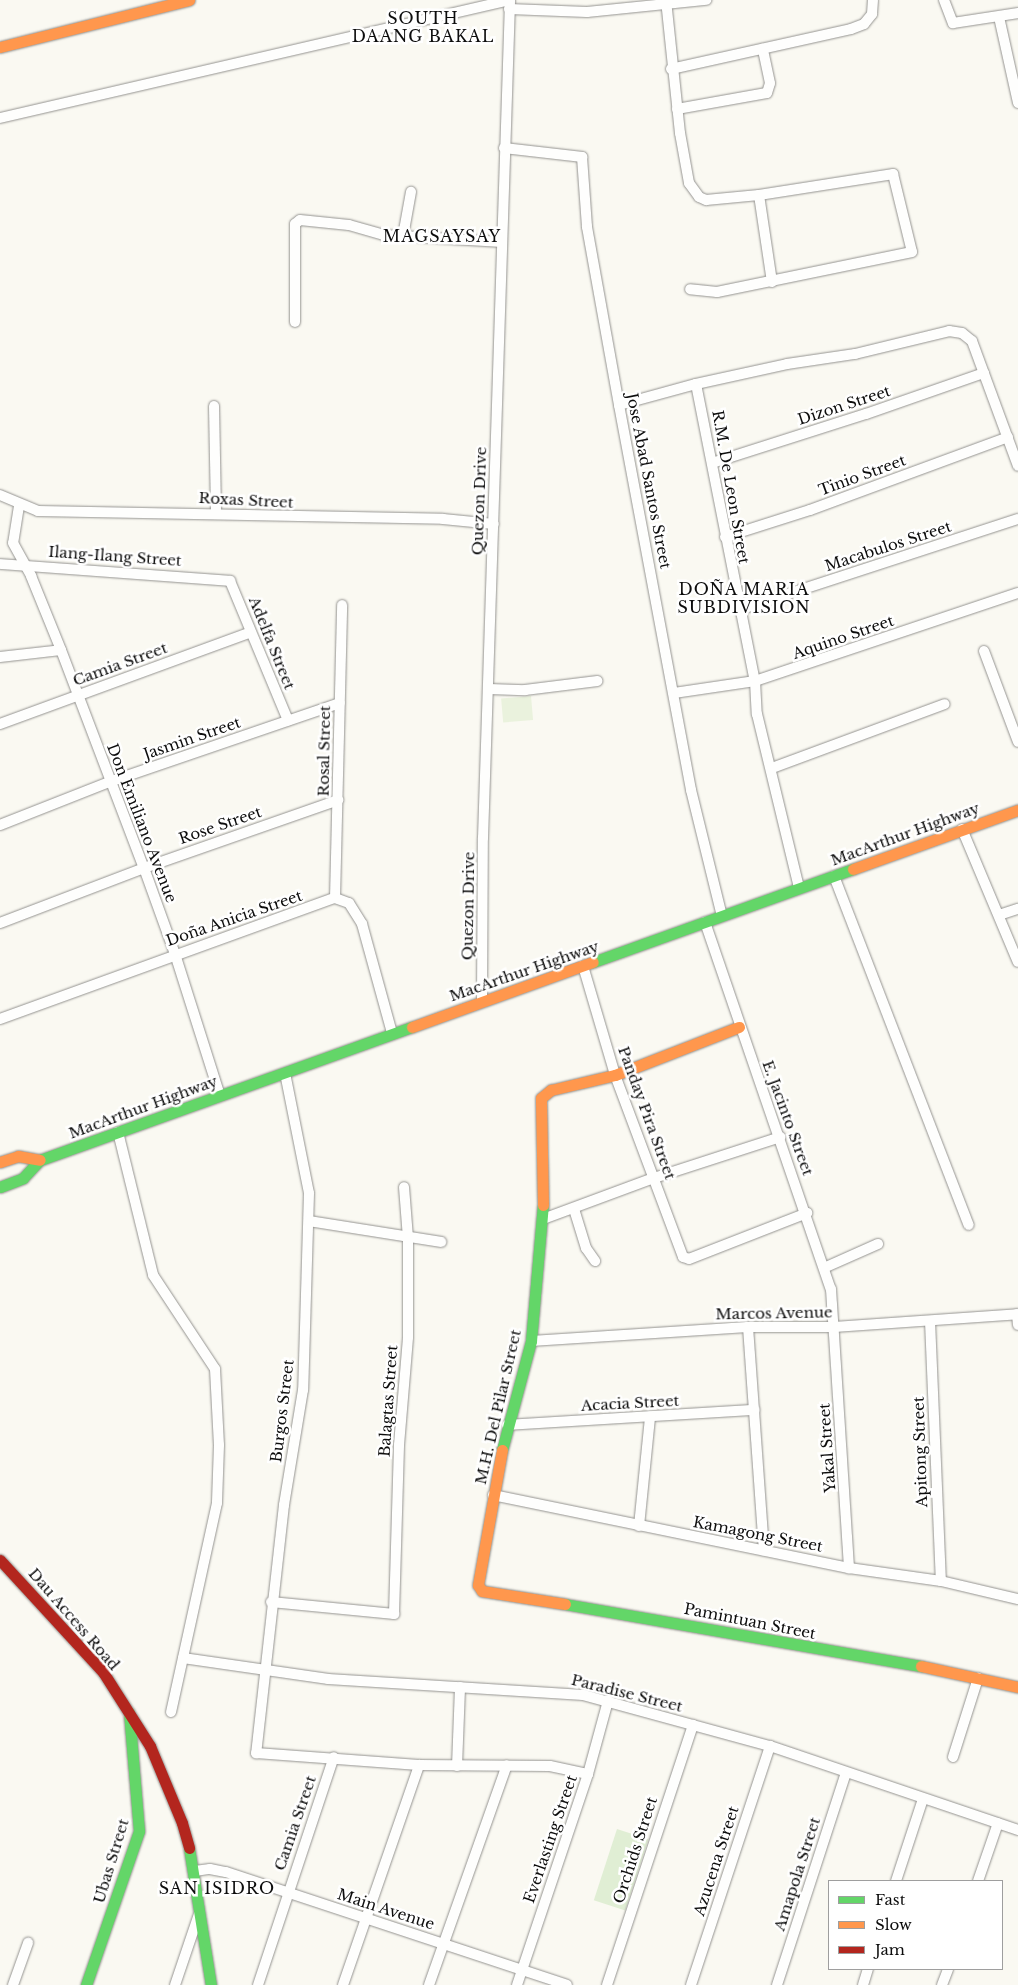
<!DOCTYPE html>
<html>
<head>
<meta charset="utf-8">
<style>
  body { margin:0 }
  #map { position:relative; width:1018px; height:1985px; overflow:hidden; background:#faf9f2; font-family:"Libre Baskerville",serif }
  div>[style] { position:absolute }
  .green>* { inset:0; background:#e0eed4; transform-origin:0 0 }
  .pitch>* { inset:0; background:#eaf2dd; transform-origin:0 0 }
  .roads { filter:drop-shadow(0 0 1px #949390) drop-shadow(0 0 1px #949390) }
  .street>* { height:10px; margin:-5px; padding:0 5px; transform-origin:5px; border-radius:5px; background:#fefefd }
  .fast>* { height:11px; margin:-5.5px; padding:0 5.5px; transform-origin:5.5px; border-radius:5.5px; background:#63d668 }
  .slow>* { height:11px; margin:-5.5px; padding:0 5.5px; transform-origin:5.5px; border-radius:5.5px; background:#ff974d }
  .jam>* { height:11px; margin:-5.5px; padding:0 5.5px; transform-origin:5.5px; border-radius:5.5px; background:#b3261e }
  span { translate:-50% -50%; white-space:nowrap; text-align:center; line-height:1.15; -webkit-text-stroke:5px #fff; paint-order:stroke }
  .street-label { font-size:15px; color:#0d0d0d }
  .neighbourhood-label { font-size:16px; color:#0d0d0d; letter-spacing:1px }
  .legend { position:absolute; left:828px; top:1880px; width:175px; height:90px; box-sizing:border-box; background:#fff; border:1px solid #9e9e9e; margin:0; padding:6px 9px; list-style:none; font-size:15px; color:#0d0d0d }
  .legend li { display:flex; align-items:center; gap:10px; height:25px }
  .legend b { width:25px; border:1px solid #9e9e9e }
</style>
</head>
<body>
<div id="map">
  <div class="green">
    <div style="left:617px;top:1829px;width:33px;height:75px;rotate:18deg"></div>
  </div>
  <div class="pitch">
    <div style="left:531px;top:696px;width:24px;height:30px;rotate:85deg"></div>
  </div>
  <div class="roads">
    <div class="street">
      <div style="left:666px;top:0;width:134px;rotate:84deg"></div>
      <div style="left:680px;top:133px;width:51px;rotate:79.8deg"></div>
      <div style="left:689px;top:183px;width:17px;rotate:54deg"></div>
      <div style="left:699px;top:197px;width:8px;rotate:23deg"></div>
      <div style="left:706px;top:200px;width:53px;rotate:-5.4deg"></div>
      <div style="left:759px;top:195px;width:136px;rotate:-8.9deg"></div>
      <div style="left:893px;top:174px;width:80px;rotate:76.3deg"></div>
      <div style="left:912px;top:252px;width:199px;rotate:168.4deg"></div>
      <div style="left:717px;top:292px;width:27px;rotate:-174deg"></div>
      <div style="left:944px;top:0;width:25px;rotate:69deg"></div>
      <div style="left:953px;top:23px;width:66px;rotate:-8.7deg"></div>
      <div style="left:509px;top:9px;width:78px;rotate:2.2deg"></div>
      <div style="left:587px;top:12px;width:120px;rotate:-5.8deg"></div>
      <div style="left:999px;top:17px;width:88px;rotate:77.5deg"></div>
      <div style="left:671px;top:69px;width:184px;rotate:-12.5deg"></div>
      <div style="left:851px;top:29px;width:14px;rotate:-21deg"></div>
      <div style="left:864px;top:24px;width:13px;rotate:-51deg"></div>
      <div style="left:872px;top:14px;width:14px;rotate:-86deg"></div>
      <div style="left:677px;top:109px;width:91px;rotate:-10.1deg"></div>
      <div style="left:767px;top:93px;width:10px;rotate:-73deg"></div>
      <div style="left:770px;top:83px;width:35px;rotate:-102deg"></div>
      <div style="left:0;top:118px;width:523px;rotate:-13.03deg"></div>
      <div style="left:504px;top:148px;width:79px;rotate:6.6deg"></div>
      <div style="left:582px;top:157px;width:70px;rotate:85.9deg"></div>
      <div style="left:587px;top:227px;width:181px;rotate:79.8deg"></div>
      <div style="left:619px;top:405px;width:392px;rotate:79.4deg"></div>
      <div style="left:691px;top:790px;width:130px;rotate:76.2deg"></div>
      <div style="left:759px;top:195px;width:88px;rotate:81.5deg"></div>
      <div style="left:403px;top:236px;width:45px;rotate:-79.7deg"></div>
      <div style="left:295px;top:322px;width:98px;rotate:-90deg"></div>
      <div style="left:295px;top:224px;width:6px;rotate:-39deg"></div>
      <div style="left:300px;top:220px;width:49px;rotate:5.8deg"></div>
      <div style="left:349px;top:225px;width:36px;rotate:16deg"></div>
      <div style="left:384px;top:235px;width:118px;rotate:3.4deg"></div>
      <div style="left:696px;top:384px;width:303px;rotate:78.8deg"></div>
      <div style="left:755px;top:681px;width:33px;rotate:87deg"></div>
      <div style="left:757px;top:714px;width:179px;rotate:76.4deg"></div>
      <div style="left:619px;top:405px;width:80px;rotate:-15.3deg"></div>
      <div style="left:696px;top:384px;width:93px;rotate:-12.4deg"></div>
      <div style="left:787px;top:364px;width:69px;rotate:-8.4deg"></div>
      <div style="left:855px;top:354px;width:97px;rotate:-13.7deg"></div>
      <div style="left:949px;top:331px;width:13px;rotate:9deg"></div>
      <div style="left:962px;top:333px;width:13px;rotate:39deg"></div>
      <div style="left:972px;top:341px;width:133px;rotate:69.8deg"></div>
      <div style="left:214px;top:406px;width:106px;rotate:88.9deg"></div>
      <div style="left:712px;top:463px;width:162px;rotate:-17.7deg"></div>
      <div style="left:866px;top:414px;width:125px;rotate:-19.2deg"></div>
      <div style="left:0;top:495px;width:41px;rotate:22.8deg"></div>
      <div style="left:38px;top:511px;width:405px;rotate:1.1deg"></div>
      <div style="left:443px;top:519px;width:51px;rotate:5.6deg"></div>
      <div style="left:19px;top:506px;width:37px;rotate:99deg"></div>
      <div style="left:13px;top:543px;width:38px;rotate:61deg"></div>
      <div style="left:31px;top:576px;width:80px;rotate:67.9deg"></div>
      <div style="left:61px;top:650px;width:233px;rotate:69.2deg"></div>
      <div style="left:144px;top:868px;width:91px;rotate:70.2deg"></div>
      <div style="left:175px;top:954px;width:149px;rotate:72.4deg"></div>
      <div style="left:725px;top:537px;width:89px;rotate:-17.6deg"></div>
      <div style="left:810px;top:510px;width:211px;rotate:-20.2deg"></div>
      <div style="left:0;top:564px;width:231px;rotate:4.2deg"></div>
      <div style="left:230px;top:581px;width:151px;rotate:67.4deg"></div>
      <div style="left:739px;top:610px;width:293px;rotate:-18.1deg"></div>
      <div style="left:984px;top:651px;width:97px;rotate:69.5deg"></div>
      <div style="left:0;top:657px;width:61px;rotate:-6.5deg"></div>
      <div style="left:489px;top:689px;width:36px;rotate:2deg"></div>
      <div style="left:525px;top:690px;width:73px;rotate:-7.1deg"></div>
      <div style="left:674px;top:693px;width:82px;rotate:-8.4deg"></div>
      <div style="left:755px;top:681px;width:277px;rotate:-18.5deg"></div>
      <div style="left:0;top:724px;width:267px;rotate:-20.1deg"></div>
      <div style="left:772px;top:768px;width:184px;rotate:-20.3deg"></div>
      <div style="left:0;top:825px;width:117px;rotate:-21.5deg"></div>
      <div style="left:109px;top:782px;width:244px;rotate:-18.9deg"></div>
      <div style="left:962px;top:829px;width:144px;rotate:67.2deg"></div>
      <div style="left:834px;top:876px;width:374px;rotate:68.9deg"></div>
      <div style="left:335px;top:898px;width:293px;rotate:-88.6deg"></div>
      <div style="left:999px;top:915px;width:20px;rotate:-18deg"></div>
      <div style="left:705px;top:922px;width:388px;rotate:71.1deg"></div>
      <div style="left:831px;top:1289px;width:280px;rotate:86.3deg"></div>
      <div style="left:0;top:923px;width:154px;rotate:-20.9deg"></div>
      <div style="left:144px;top:868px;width:206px;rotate:-19.3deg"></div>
      <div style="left:583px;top:966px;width:114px;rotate:73.6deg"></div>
      <div style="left:615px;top:1075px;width:194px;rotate:69.5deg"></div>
      <div style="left:683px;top:1257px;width:6px;rotate:18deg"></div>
      <div style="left:689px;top:1259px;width:127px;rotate:-21.3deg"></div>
      <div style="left:482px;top:1002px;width:164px;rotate:-89.7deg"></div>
      <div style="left:483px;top:838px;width:838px;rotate:-88.15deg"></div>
      <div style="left:0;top:1019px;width:356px;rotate:-19.9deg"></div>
      <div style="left:335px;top:898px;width:15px;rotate:20deg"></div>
      <div style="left:349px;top:903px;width:25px;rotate:58deg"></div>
      <div style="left:362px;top:924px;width:113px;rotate:74.6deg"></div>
      <div style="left:285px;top:1073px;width:122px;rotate:78.7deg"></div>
      <div style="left:309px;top:1193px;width:197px;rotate:91.7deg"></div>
      <div style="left:303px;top:1390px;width:117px;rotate:99.4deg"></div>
      <div style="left:284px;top:1505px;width:250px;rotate:96.4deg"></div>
      <div style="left:256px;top:1753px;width:163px;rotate:4.2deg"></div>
      <div style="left:419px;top:1765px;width:131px;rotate:0.4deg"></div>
      <div style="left:550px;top:1766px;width:39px;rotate:12deg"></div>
      <div style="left:118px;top:1132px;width:147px;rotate:76.2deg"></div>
      <div style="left:153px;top:1275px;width:113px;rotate:56.6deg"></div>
      <div style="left:215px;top:1369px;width:76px;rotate:87deg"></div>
      <div style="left:219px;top:1445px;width:58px;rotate:92deg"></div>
      <div style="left:217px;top:1503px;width:214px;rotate:102.4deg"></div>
      <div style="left:574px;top:1209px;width:41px;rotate:72.9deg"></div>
      <div style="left:586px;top:1248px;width:16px;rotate:55deg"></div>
      <div style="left:543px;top:1219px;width:118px;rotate:-20.3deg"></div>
      <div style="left:654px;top:1178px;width:133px;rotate:-18deg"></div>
      <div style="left:309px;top:1221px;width:134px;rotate:9deg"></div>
      <div style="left:826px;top:1267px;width:57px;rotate:-23.9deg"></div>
      <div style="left:1017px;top:1314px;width:11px;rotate:85deg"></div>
      <div style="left:930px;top:1321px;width:260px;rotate:87.6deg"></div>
      <div style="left:748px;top:1327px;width:224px;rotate:85.9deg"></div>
      <div style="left:531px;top:1341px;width:217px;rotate:-3.7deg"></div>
      <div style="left:748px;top:1327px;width:86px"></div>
      <div style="left:834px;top:1327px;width:184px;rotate:-4deg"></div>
      <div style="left:507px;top:1425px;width:248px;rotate:-3.5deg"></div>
      <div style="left:493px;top:1495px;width:363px;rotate:11.6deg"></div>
      <div style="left:849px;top:1568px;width:93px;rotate:8deg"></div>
      <div style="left:941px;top:1581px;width:79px;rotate:13.2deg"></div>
      <div style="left:639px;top:1526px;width:110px;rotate:-84.2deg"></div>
      <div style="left:271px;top:1602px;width:124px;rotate:5.6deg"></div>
      <div style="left:394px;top:1614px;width:169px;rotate:-88.3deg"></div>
      <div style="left:399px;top:1445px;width:108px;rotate:-85.2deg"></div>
      <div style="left:408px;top:1337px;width:99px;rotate:-90deg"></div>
      <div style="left:408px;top:1238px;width:51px;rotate:-94.5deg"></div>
      <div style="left:183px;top:1658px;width:147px;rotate:8.2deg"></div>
      <div style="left:328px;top:1679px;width:256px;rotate:3.6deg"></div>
      <div style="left:583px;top:1695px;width:194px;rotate:15.3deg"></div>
      <div style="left:770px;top:1746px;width:262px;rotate:18.7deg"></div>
      <div style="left:953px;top:1757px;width:83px;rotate:-72.4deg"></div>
      <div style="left:457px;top:1766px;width:79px;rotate:-87.8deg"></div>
      <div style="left:195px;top:1871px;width:15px;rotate:-8deg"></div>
      <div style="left:210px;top:1869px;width:16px;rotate:11deg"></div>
      <div style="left:226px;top:1872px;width:359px;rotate:18.3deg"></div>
      <div style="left:896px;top:1881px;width:86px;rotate:-71.8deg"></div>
      <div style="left:978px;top:1881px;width:61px;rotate:-71deg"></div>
      <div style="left:13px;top:1985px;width:45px;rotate:-70.3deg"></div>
      <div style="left:175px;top:1985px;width:75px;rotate:-71.3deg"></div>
      <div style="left:258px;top:1985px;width:240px;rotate:-71.6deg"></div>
      <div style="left:343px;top:1985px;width:233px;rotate:-70.9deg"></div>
      <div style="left:429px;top:1985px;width:233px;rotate:-70.5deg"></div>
      <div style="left:517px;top:1985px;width:223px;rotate:-71.4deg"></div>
      <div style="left:588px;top:1774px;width:76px;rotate:-74.7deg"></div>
      <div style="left:607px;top:1985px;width:274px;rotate:-71.7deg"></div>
      <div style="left:691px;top:1985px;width:252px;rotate:-71.7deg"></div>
      <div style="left:777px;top:1985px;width:223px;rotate:-72deg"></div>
      <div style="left:863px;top:1985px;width:17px;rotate:-73deg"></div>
      <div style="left:942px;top:1985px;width:17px;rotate:-69deg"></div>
    </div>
    <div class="fast">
      <div style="left:593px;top:962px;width:276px;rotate:-19.7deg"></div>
      <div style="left:0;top:1187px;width:25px;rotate:-21deg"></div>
      <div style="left:23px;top:1178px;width:25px;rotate:-47deg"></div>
      <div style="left:40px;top:1160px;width:395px;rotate:-19.7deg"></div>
      <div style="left:502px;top:1450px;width:113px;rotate:-75.1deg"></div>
      <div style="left:531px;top:1341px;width:137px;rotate:-85deg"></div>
      <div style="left:565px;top:1604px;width:361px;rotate:9.9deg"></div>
      <div style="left:189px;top:1848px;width:139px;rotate:80.9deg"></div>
      <div style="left:86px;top:1985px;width:163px;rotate:-71deg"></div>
      <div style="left:139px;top:1831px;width:119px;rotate:-94.8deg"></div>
    </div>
    <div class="slow">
      <div style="left:0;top:47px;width:195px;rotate:-14deg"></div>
      <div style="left:853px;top:869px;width:175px;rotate:-19.7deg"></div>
      <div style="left:412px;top:1027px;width:192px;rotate:-19.8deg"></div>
      <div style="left:0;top:1162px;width:19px;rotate:-18deg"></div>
      <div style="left:18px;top:1156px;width:22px;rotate:10deg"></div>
      <div style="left:543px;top:1205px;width:107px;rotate:-91.1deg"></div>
      <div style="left:541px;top:1098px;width:13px;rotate:-39deg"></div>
      <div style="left:551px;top:1090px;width:66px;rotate:-13.2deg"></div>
      <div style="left:615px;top:1075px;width:133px;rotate:-21.2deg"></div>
      <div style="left:502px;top:1450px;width:137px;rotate:100.1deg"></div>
      <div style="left:478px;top:1585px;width:7px;rotate:56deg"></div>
      <div style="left:482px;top:1591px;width:84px;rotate:8.9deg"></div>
      <div style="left:921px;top:1666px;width:99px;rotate:12.2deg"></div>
    </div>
    <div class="jam">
      <div style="left:0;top:1560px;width:152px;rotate:47.4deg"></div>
      <div style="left:103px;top:1672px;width:88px;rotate:57.6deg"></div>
      <div style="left:150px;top:1746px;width:83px;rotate:67.4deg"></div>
      <div style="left:182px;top:1823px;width:26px;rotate:74deg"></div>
    </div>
  </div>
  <div class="street-label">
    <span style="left:844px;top:405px;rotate:-18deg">Dizon Street</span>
    <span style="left:862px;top:475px;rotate:-20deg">Tinio Street</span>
    <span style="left:649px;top:481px;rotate:79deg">Jose Abad Santos Street</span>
    <span style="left:731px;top:487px;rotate:80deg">R.M. De Leon Street</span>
    <span style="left:246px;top:500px;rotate:3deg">Roxas Street</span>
    <span style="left:479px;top:501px;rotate:-88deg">Quezon Drive</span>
    <span style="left:888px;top:546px;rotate:-18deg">Macabulos Street</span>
    <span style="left:115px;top:556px;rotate:4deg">Ilang-Ilang Street</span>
    <span style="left:843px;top:637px;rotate:-19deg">Aquino Street</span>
    <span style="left:272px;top:643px;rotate:68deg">Adelfa Street</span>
    <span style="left:120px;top:664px;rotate:-20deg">Camia Street</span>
    <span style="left:192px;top:738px;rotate:-19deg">Jasmin Street</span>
    <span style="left:324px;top:751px;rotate:-89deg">Rosal Street</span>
    <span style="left:142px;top:823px;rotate:69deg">Don Emiliano Avenue</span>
    <span style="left:220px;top:825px;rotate:-19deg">Rose Street</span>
    <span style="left:905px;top:834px;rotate:-20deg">MacArthur Highway</span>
    <span style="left:468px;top:906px;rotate:-89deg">Quezon Drive</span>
    <span style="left:234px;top:918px;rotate:-19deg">Doña Anicia Street</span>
    <span style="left:524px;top:971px;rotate:-19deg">MacArthur Highway</span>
    <span style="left:143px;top:1107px;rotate:-20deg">MacArthur Highway</span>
    <span style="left:647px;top:1113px;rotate:70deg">Panday Pira Street</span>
    <span style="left:788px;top:1118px;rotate:70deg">E. Jacinto Street</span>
    <span style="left:774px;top:1313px;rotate:-1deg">Marcos Avenue</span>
    <span style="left:388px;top:1401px;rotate:-86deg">Balagtas Street</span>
    <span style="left:630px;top:1403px;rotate:-3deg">Acacia Street</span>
    <span style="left:498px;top:1407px;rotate:-77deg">M.H. Del Pilar Street</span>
    <span style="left:282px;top:1411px;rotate:-83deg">Burgos Street</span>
    <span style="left:827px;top:1448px;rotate:-94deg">Yakal Street</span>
    <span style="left:920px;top:1452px;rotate:-92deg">Apitong Street</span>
    <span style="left:758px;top:1534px;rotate:11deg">Kamagong Street</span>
    <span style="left:74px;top:1619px;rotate:49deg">Dau Access Road</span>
    <span style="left:750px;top:1621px;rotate:11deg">Pamintuan Street</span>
    <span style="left:627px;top:1693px;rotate:14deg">Paradise Street</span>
    <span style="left:295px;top:1823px;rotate:-71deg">Camia Street</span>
    <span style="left:550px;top:1839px;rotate:-71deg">Everlasting Street</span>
    <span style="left:635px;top:1850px;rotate:-72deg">Orchids Street</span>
    <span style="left:111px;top:1861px;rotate:-73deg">Ubas Street</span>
    <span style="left:716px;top:1861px;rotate:-72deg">Azucena Street</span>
    <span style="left:797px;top:1874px;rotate:-72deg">Amapola Street</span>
    <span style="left:386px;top:1909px;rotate:18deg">Main Avenue</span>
  </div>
  <div class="neighbourhood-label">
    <span style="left:423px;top:27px">SOUTH<br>DAANG BAKAL</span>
    <span style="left:442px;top:236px">MAGSAYSAY</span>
    <span style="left:744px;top:598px">DOÑA MARIA<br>SUBDIVISION</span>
    <span style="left:217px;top:1888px">SAN ISIDRO</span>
  </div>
  <ul class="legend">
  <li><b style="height:6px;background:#63d668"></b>Fast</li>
  <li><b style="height:6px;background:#ff974d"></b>Slow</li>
  <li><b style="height:6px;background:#b3261e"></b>Jam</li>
  </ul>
</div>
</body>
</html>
